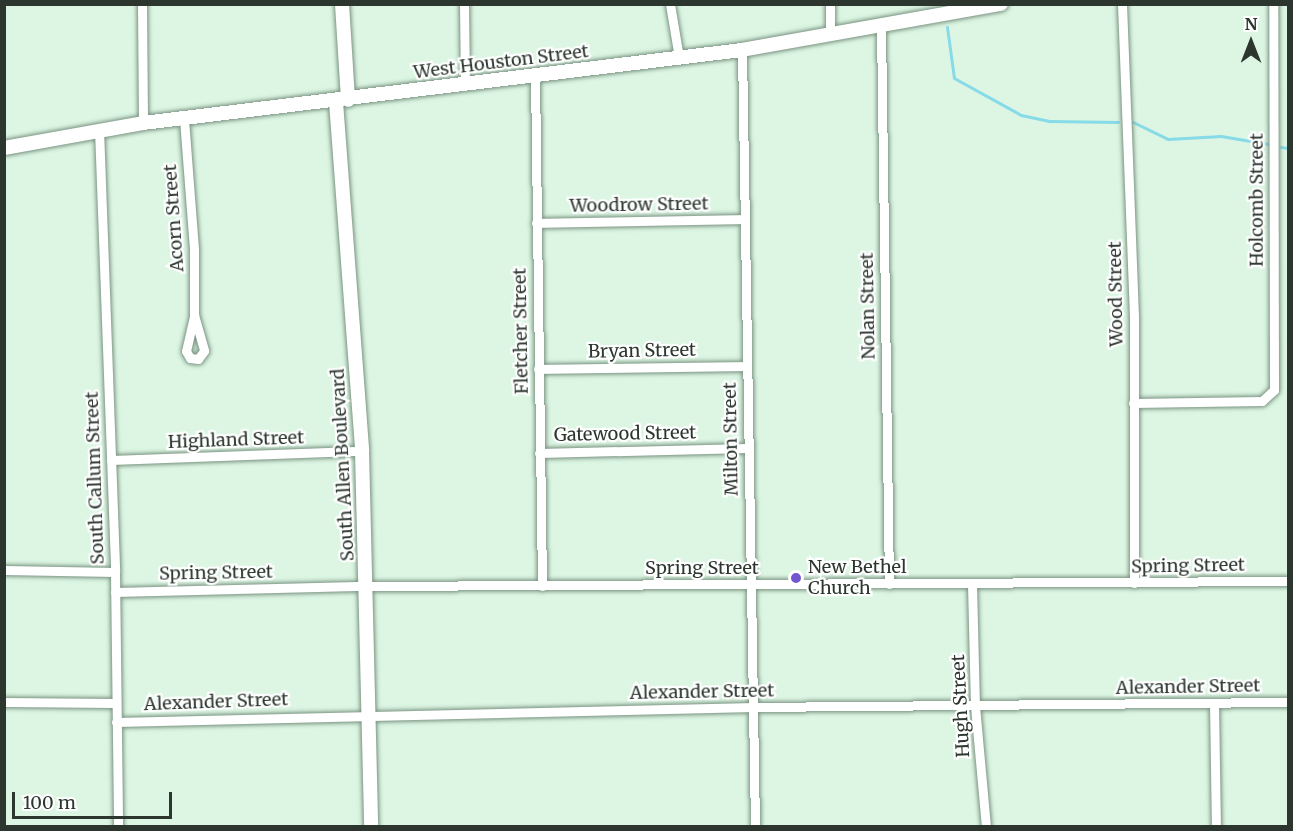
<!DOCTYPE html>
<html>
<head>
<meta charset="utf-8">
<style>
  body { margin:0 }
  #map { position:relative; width:1293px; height:831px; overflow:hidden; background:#dcf6e3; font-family:Merriweather,serif }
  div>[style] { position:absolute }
  .stream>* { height:3px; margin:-1.5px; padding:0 1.5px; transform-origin:1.5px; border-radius:1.5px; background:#87dae8 }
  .roads { filter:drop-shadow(0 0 2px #7b9382) drop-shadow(0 0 2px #7b9382) }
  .street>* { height:9px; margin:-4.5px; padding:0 4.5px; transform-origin:4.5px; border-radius:4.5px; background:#fff }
  .secondary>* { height:14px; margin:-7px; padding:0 7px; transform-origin:7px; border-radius:7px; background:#fff }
  .dots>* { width:16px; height:16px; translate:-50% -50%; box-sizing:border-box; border:3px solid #fff; border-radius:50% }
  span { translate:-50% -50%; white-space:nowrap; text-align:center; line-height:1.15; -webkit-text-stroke:4.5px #fff; paint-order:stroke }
  .street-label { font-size:18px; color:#2c362f }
  .poi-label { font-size:18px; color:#2c362f }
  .left { translate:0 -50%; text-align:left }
  .frame { position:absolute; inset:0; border:6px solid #2c362f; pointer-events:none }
  .north { position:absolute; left:1221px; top:12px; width:60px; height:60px; -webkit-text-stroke:4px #fff; paint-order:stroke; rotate:0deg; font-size:16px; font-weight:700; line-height:24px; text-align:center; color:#2c362f }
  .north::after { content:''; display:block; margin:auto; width:21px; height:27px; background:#2c362f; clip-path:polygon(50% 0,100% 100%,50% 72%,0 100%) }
  .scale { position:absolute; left:12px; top:792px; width:160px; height:27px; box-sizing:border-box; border:3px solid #2c362f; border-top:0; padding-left:8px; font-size:18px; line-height:21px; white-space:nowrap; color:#2c362f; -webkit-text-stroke:4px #fff; paint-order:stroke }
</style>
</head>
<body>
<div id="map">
  <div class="stream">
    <div style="left:947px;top:27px;width:51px;rotate:82.2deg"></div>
    <div style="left:954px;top:78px;width:77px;rotate:28.9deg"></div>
    <div style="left:1021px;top:115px;width:30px;rotate:12deg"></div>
    <div style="left:1050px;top:121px;width:68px;rotate:0.8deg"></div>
    <div style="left:1133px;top:122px;width:39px;rotate:26deg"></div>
    <div style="left:1168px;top:139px;width:53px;rotate:-3.2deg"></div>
    <div style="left:1221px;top:136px;width:48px;rotate:9.7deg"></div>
    <div style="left:1281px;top:147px;width:7px;rotate:8deg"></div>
  </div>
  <div class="roads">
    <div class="street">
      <div style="left:142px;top:4px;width:119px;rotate:89.5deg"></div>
      <div style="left:464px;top:4px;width:80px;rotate:89.3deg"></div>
      <div style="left:670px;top:4px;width:55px;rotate:80.5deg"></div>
      <div style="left:830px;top:4px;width:31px;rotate:90deg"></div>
      <div style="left:1122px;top:4px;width:314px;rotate:87.8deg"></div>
      <div style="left:1134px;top:318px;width:265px;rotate:90deg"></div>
      <div style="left:881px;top:26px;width:558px;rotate:89.18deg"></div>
      <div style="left:742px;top:50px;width:776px;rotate:89.04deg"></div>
      <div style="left:535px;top:76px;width:510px;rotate:89.21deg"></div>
      <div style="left:184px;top:119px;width:131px;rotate:85.6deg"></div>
      <div style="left:194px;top:250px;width:65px;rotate:90deg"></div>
      <div style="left:194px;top:315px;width:37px;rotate:74deg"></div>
      <div style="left:204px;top:351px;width:10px;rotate:127deg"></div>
      <div style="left:198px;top:359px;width:8px;rotate:-173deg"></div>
      <div style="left:190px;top:358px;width:8px;rotate:-120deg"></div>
      <div style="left:186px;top:351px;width:37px;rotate:-77deg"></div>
      <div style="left:99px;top:129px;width:443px;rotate:87.9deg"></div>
      <div style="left:115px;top:572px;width:254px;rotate:89.3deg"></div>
      <div style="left:536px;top:223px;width:207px;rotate:-1.1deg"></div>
      <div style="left:538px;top:369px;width:207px;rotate:-0.8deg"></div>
      <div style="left:1133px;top:403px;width:129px;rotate:-0.9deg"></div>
      <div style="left:1262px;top:401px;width:16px;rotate:-43deg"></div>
      <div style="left:1274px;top:390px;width:386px;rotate:-90.1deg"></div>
      <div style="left:539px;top:453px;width:208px;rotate:-1.4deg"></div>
      <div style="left:111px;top:460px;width:251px;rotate:-2.1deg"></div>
      <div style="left:4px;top:570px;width:111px;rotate:1deg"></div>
      <div style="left:972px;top:584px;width:122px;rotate:88.6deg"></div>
      <div style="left:975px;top:706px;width:121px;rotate:84.8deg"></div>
      <div style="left:115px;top:592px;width:252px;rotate:-1.4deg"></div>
      <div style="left:367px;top:586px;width:921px;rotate:-0.31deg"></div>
      <div style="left:4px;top:702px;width:111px;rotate:0.5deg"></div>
      <div style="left:1214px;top:703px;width:123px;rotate:89.1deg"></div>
      <div style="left:116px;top:722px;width:638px;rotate:-1.35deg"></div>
      <div style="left:754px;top:707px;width:534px;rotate:-0.54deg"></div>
    </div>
    <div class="secondary">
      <div style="left:342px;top:4px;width:96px;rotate:86.4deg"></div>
      <div style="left:336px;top:102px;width:350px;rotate:85.7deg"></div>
      <div style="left:362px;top:451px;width:375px;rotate:88.6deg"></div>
      <div style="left:4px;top:148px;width:141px;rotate:-10.2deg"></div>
      <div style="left:143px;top:123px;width:603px;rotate:-6.95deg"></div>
      <div style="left:742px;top:50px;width:263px;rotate:-10.1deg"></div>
    </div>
  </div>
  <div class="dots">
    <div style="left:796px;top:578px;background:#7256d0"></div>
  </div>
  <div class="street-label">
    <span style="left:501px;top:62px;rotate:-7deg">West Houston Street</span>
    <span style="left:1257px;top:200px;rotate:-90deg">Holcomb Street</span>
    <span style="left:639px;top:205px;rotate:-1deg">Woodrow Street</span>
    <span style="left:174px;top:218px;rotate:-94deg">Acorn Street</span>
    <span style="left:1116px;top:294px;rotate:-91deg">Wood Street</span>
    <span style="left:868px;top:306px;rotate:-91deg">Nolan Street</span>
    <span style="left:521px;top:331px;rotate:-91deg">Fletcher Street</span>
    <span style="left:642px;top:351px;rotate:-1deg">Bryan Street</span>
    <span style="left:625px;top:434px;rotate:-1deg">Gatewood Street</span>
    <span style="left:731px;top:439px;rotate:-91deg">Milton Street</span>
    <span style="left:236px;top:440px;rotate:-2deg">Highland Street</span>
    <span style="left:343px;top:465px;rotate:-93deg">South Allen Boulevard</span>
    <span style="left:95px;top:478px;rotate:-92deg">South Callum Street</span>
    <span style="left:1188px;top:566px;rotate:-1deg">Spring Street</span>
    <span style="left:702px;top:568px">Spring Street</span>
    <span style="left:216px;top:573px;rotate:-1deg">Spring Street</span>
    <span style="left:1188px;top:687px;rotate:-1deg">Alexander Street</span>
    <span style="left:702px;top:692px;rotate:-1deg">Alexander Street</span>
    <span style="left:216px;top:702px;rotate:-2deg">Alexander Street</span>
    <span style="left:961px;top:706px;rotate:-93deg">Hugh Street</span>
  </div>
  <div class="poi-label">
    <span class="left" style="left:808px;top:578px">New Bethel<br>Church</span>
  </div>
  <div class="frame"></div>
  <div class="north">N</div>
  <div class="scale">100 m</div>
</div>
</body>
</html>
